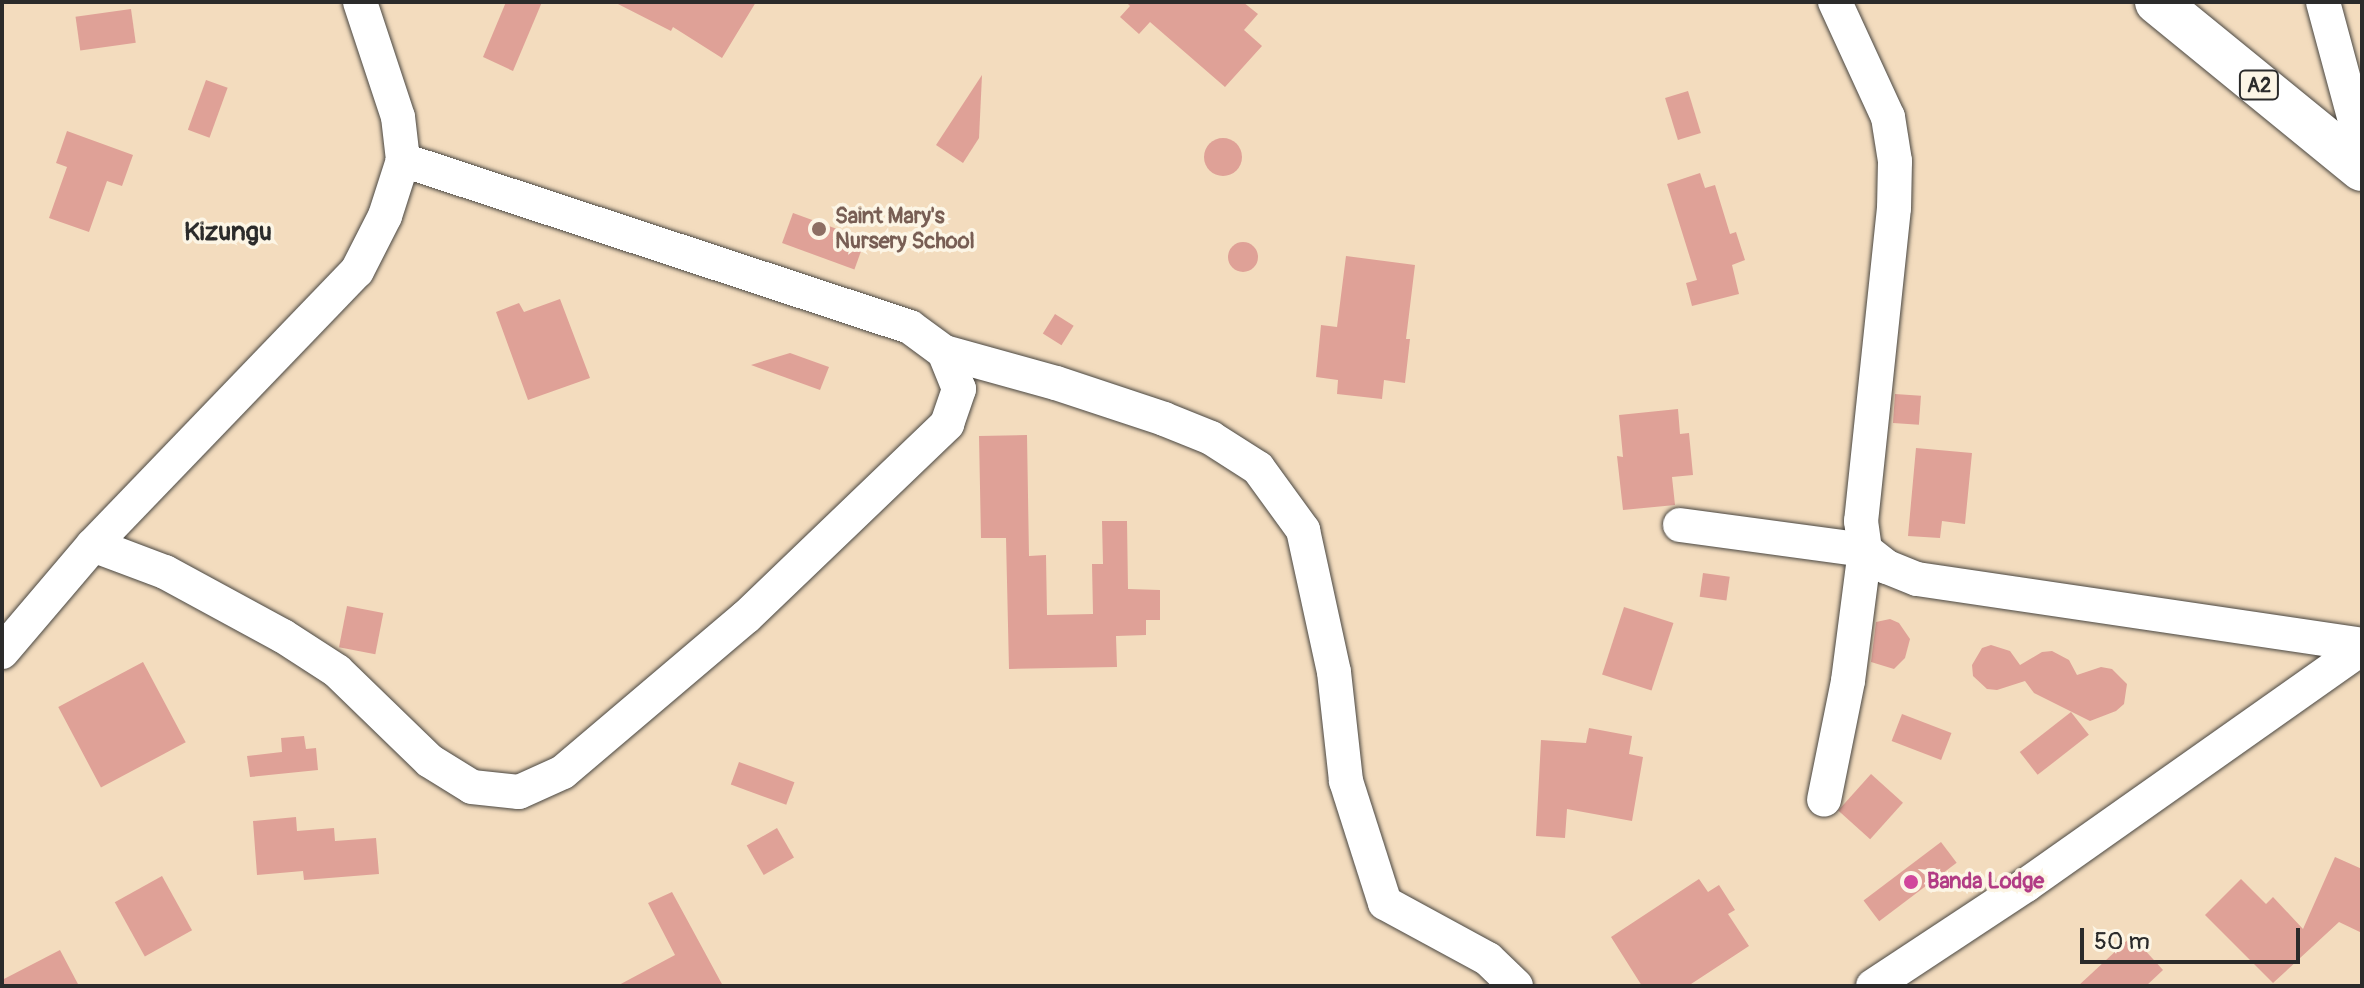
<!DOCTYPE html>
<html>
<head>
<meta charset="utf-8">
<style>
  body { margin:0 }
  #map { position:relative; width:2364px; height:988px; overflow:hidden; background:#f3dcbe; font-family:Pangolin,sans-serif }
  div>[style] { position:absolute }
  .building>* { inset:0; background:#dfa197; transform-origin:0 0 }
  .round { border-radius:50% }
  .roads { filter:drop-shadow(0 0 2px #494641) drop-shadow(0 0 2px #494641) }
  .street>* { height:34px; margin:-17px; padding:0 17px; transform-origin:17px; border-radius:17px; background:#fff }
  .highway>* { height:44px; margin:-22px; padding:0 22px; transform-origin:22px; border-radius:22px; background:#fff }
  .dots>* { width:22px; height:22px; translate:-50% -50%; box-sizing:border-box; border:4px solid #fcf5e5; border-radius:50% }
  span { translate:-50% -50%; white-space:nowrap; text-align:center; line-height:1.15; -webkit-text-stroke:7px #fcf5e5; paint-order:stroke }
  .shield-label span { padding:2px 6px; background:#fcf5e5; border:2px solid; border-radius:6px; -webkit-text-stroke-width:0 }
  .shield-label { font-size:20px; color:#2b2b2b; font-weight:700 }
  .education-label { font-size:22px; color:#785e54; font-weight:700 }
  .left { translate:0 -50%; text-align:left }
  .hotel-label { font-size:22px; color:#b23c85; font-weight:700 }
  .quarter-label { font-size:26px; color:#2b2b2b; font-weight:700 }
  .frame { position:absolute; inset:0; border:4px solid #2b2b2b; pointer-events:none }
  .scale { position:absolute; left:2080px; top:928px; width:220px; height:36px; box-sizing:border-box; border:4px solid #2b2b2b; border-top:0; padding-left:10px; font-size:24px; line-height:28px; white-space:nowrap; color:#2b2b2b; -webkit-text-stroke:6px #fcf5e5; paint-order:stroke }
</style>
</head>
<body>
<div id="map">
  <div class="building">
    <div style="clip-path:polygon(506px 2px,542px 2px,513px 71px,483px 57px)"></div>
    <div style="clip-path:polygon(614px 2px,756px 2px,722px 58px,673px 27px,671px 31px)"></div>
    <div style="clip-path:polygon(1126px 2px,1243px 2px,1258px 14px,1244px 30px,1262px 46px,1225px 87px,1150px 22px,1139px 34px,1120px 17px,1130px 6px)"></div>
    <div style="left:131px;top:9px;width:34px;height:56px;rotate:82deg"></div>
    <div style="clip-path:polygon(982px 75px,979px 138px,963px 163px,936px 145px)"></div>
    <div style="left:206px;top:80px;width:23px;height:53px;rotate:20deg"></div>
    <div style="left:1688px;top:91px;width:44px;height:24px;rotate:73deg"></div>
    <div style="clip-path:polygon(67px 131px,133px 155px,122px 186px,107px 181px,89px 232px,49px 218px,67px 167px,56px 163px)"></div>
    <div class="round" style="left:1204px;top:138px;width:38px;height:38px"></div>
    <div style="clip-path:polygon(1700px 173px,1705px 188px,1715px 185px,1730px 234px,1736px 232px,1745px 260px,1732px 265px,1739px 294px,1692px 306px,1686px 283px,1697px 280px,1667px 184px)"></div>
    <div style="left:793px;top:213px;width:77px;height:32px;rotate:20deg"></div>
    <div class="round" style="left:1228px;top:242px;width:30px;height:30px"></div>
    <div style="clip-path:polygon(1346px 256px,1415px 265px,1406px 339px,1410px 339px,1405px 383px,1384px 380px,1382px 399px,1337px 394px,1338px 380px,1316px 377px,1321px 325px,1337px 327px)"></div>
    <div style="clip-path:polygon(560px 299px,590px 378px,528px 400px,496px 312px,519px 303px,524px 312px)"></div>
    <div style="left:1055px;top:314px;width:22px;height:23px;rotate:32deg"></div>
    <div style="clip-path:polygon(790px 353px,829px 367px,820px 390px,751px 365px)"></div>
    <div style="left:1895px;top:394px;width:26px;height:29px;rotate:4deg"></div>
    <div style="clip-path:polygon(1678px 409px,1680px 434px,1689px 433px,1693px 475px,1672px 477px,1675px 505px,1623px 510px,1617px 456px,1623px 457px,1619px 415px)"></div>
    <div style="clip-path:polygon(1027px 435px,1029px 556px,1046px 555px,1047px 615px,1093px 614px,1092px 564px,1103px 564px,1102px 521px,1127px 521px,1128px 589px,1160px 590px,1160px 620px,1146px 620px,1146px 635px,1116px 636px,1117px 667px,1009px 669px,1006px 538px,981px 538px,979px 436px)"></div>
    <div style="clip-path:polygon(1916px 448px,1972px 453px,1965px 524px,1942px 521px,1940px 538px,1908px 536px)"></div>
    <div style="left:1703px;top:573px;width:27px;height:24px;rotate:8deg"></div>
    <div style="left:347px;top:606px;width:37px;height:42px;rotate:11deg"></div>
    <div style="left:1624px;top:607px;width:52px;height:71px;rotate:18deg"></div>
    <div style="clip-path:polygon(1890px 619px,1899px 623px,1910px 639px,1905px 658px,1894px 669px,1871px 662px,1876px 622px)"></div>
    <div style="clip-path:polygon(1991px 645px,2010px 651px,2020px 665px,2042px 652px,2052px 651px,2069px 660px,2077px 675px,2101px 667px,2112px 669px,2127px 684px,2124px 704px,2116px 711px,2090px 721px,2034px 693px,2025px 681px,1997px 690px,1987px 689px,1973px 676px,1972px 665px,1982px 648px)"></div>
    <div style="left:143px;top:662px;width:91px;height:96px;rotate:62deg"></div>
    <div style="left:2071px;top:712px;width:29px;height:65px;rotate:52deg"></div>
    <div style="left:1902px;top:714px;width:53px;height:29px;rotate:21deg"></div>
    <div style="clip-path:polygon(1589px 728px,1632px 736px,1629px 754px,1643px 757px,1632px 821px,1567px 809px,1565px 838px,1536px 836px,1541px 740px,1586px 743px)"></div>
    <div style="clip-path:polygon(304px 736px,306px 749px,316px 748px,318px 770px,250px 777px,247px 756px,282px 752px,281px 738px)"></div>
    <div style="left:739px;top:762px;width:59px;height:24px;rotate:20deg"></div>
    <div style="left:1871px;top:774px;width:43px;height:49px;rotate:42deg"></div>
    <div style="clip-path:polygon(296px 817px,297px 831px,334px 828px,335px 841px,376px 838px,379px 874px,304px 880px,303px 871px,257px 875px,253px 821px)"></div>
    <div style="left:777px;top:828px;width:34px;height:35px;rotate:60deg"></div>
    <div style="left:1941px;top:842px;width:26px;height:97px;rotate:53deg"></div>
    <div style="clip-path:polygon(2335px 857px,2362px 869px,2362px 933px,2339px 922px,2273px 983px,2205px 915px,2241px 879px,2266px 904px,2273px 897px,2303px 929px)"></div>
    <div style="left:162px;top:876px;width:62px;height:54px;rotate:61deg"></div>
    <div style="clip-path:polygon(1699px 879px,1708px 892px,1719px 885px,1735px 910px,1728px 914px,1749px 946px,1688px 986px,1642px 986px,1611px 937px)"></div>
    <div style="clip-path:polygon(672px 892px,723px 986px,617px 986px,675px 955px,648px 903px)"></div>
    <div style="clip-path:polygon(2132px 936px,2163px 970px,2146px 986px,2078px 986px)"></div>
    <div style="clip-path:polygon(60px 950px,79px 986px,2px 986px,2px 980px)"></div>
  </div>
  <div class="roads">
    <div class="street">
      <div style="left:1835px;top:2px;width:127px;rotate:65.3deg"></div>
      <div style="left:1888px;top:117px;width:45px;rotate:81deg"></div>
      <div style="left:1895px;top:161px;width:47px;rotate:91.2deg"></div>
      <div style="left:1894px;top:208px;width:315px;rotate:96deg"></div>
      <div style="left:1861px;top:521px;width:29px;rotate:82deg"></div>
      <div style="left:1865px;top:550px;width:28px;rotate:38deg"></div>
      <div style="left:1887px;top:567px;width:32px;rotate:22deg"></div>
      <div style="left:1917px;top:579px;width:450px;rotate:8.4deg"></div>
      <div style="left:2323px;top:2px;width:150px;rotate:74.9deg"></div>
      <div style="left:944px;top:352px;width:116px;rotate:15.5deg"></div>
      <div style="left:1056px;top:383px;width:114px;rotate:18.4deg"></div>
      <div style="left:1164px;top:419px;width:51px;rotate:22deg"></div>
      <div style="left:1211px;top:438px;width:56px;rotate:32.6deg"></div>
      <div style="left:1258px;top:468px;width:77px;rotate:54deg"></div>
      <div style="left:1303px;top:530px;width:145px;rotate:77.7deg"></div>
      <div style="left:1334px;top:672px;width:110px;rotate:83.7deg"></div>
      <div style="left:1346px;top:781px;width:128px;rotate:72.3deg"></div>
      <div style="left:1385px;top:903px;width:117px;rotate:28.5deg"></div>
      <div style="left:1488px;top:959px;width:39px;rotate:44deg"></div>
      <div style="left:1680px;top:525px;width:187px;rotate:7.7deg"></div>
      <div style="left:1865px;top:550px;width:132px;rotate:97.4deg"></div>
      <div style="left:1848px;top:681px;width:121px;rotate:101.4deg"></div>
      <div style="left:93px;top:545px;width:77px;rotate:20.6deg"></div>
      <div style="left:165px;top:572px;width:134px;rotate:28.5deg"></div>
      <div style="left:283px;top:636px;width:64px;rotate:32.9deg"></div>
      <div style="left:337px;top:671px;width:129px;rotate:44.1deg"></div>
      <div style="left:430px;top:761px;width:49px;rotate:31.8deg"></div>
      <div style="left:472px;top:787px;width:47px;rotate:6.1deg"></div>
      <div style="left:519px;top:792px;width:48px;rotate:-24.4deg"></div>
      <div style="left:563px;top:772px;width:240px;rotate:-40.3deg"></div>
      <div style="left:746px;top:617px;width:279px;rotate:-43.8deg"></div>
      <div style="left:947px;top:424px;width:37px;rotate:-71deg"></div>
      <div style="left:959px;top:389px;width:40px;rotate:-112deg"></div>
      <div style="left:944px;top:352px;width:42px;rotate:-143.7deg"></div>
      <div style="left:910px;top:327px;width:534px;rotate:-161.77deg"></div>
      <div style="left:2px;top:652px;width:140px;rotate:-49.6deg"></div>
      <div style="left:93px;top:545px;width:380px;rotate:-46.1deg"></div>
      <div style="left:357px;top:271px;width:62px;rotate:-63deg"></div>
      <div style="left:385px;top:216px;width:59px;rotate:-72.2deg"></div>
      <div style="left:403px;top:160px;width:43px;rotate:-96.6deg"></div>
      <div style="left:398px;top:117px;width:121px;rotate:-108.3deg"></div>
      <div style="left:1873px;top:986px;width:183px;rotate:-33.4deg"></div>
      <div style="left:2026px;top:885px;width:411px;rotate:-35.2deg"></div>
    </div>
    <div class="highway">
      <div style="left:2157px;top:2px;width:264px;rotate:39.2deg"></div>
    </div>
  </div>
  <div class="dots">
    <div style="left:819px;top:229px;background:#8d6e63"></div>
    <div style="left:1911px;top:882px;background:#d1479c"></div>
  </div>
  <div class="shield-label">
    <span style="left:2259px;top:85px">A2</span>
  </div>
  <div class="education-label">
    <span class="left" style="left:835px;top:229px">Saint Mary's<br>Nursery School</span>
  </div>
  <div class="hotel-label">
    <span class="left" style="left:1927px;top:882px">Banda Lodge</span>
  </div>
  <div class="quarter-label">
    <span style="left:228px;top:233px">Kizungu</span>
  </div>
  <div class="frame"></div>
  <div class="scale">50 m</div>
</div>
</body>
</html>
